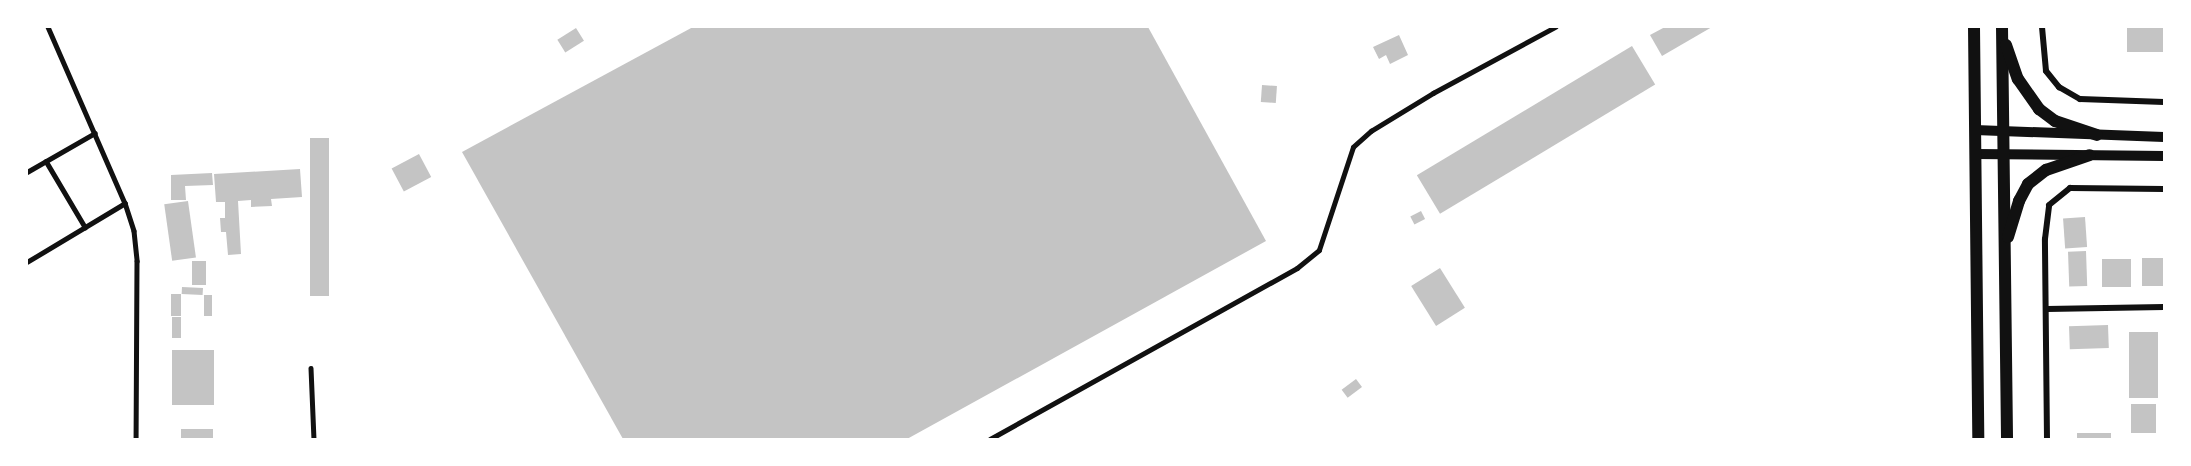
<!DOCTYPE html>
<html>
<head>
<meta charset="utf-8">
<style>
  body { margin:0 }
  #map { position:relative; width:2191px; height:466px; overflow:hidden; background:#fff; font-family:Arial,sans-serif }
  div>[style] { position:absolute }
  .building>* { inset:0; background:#c4c4c4; transform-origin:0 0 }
  .service>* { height:4.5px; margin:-2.25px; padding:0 2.25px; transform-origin:2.25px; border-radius:2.25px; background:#111 }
  .minor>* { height:6px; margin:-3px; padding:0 3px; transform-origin:3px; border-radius:3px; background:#111 }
  .tertiary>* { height:10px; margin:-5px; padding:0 5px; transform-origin:5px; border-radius:5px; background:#111 }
  .secondary>* { height:12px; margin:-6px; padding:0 6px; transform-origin:6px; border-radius:6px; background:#111 }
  span { translate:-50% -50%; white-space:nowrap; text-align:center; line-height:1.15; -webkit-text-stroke:4.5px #fff; paint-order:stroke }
  .frame { position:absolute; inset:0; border:28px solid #fff; pointer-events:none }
</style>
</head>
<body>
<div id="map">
  <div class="building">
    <div style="clip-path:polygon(693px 27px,1148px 27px,1266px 241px,907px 439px,623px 439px,462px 152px)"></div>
    <div style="clip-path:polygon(1665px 27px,1712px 27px,1662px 56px,1650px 35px)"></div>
    <div style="left:2127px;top:27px;width:37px;height:25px"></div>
    <div style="left:576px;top:28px;width:15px;height:22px;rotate:58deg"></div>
    <div style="clip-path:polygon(1399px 35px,1408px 55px,1390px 64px,1386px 55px,1379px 59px,1373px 47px)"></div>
    <div style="left:1632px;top:46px;width:45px;height:251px;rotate:59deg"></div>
    <div style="left:1262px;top:85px;width:15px;height:17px;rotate:4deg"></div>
    <div style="left:310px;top:138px;width:19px;height:158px"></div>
    <div style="left:419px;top:154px;width:26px;height:31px;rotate:62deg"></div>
    <div style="clip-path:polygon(300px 169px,302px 197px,271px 199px,272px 206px,251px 207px,251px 200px,238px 201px,241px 254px,228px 255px,226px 232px,221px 232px,220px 218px,225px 218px,225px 202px,216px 202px,214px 174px)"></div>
    <div style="clip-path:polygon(212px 173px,213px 185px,185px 186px,186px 200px,171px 200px,171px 175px)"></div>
    <div style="left:188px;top:201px;width:57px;height:24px;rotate:82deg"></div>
    <div style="left:1421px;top:211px;width:9px;height:12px;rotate:63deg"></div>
    <div style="left:2085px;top:217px;width:30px;height:22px;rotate:86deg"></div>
    <div style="left:2086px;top:251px;width:35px;height:18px;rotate:88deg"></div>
    <div style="left:2142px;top:258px;width:22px;height:28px"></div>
    <div style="left:2102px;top:259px;width:29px;height:28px"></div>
    <div style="left:192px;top:261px;width:14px;height:24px"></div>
    <div style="left:1440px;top:268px;width:47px;height:34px;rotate:58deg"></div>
    <div style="left:182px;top:287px;width:21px;height:7px;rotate:3deg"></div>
    <div style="left:171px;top:294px;width:10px;height:22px"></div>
    <div style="left:204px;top:295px;width:8px;height:21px"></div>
    <div style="left:172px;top:317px;width:9px;height:21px"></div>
    <div style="left:2108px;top:325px;width:23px;height:39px;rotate:88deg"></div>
    <div style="left:2129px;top:332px;width:29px;height:66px"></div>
    <div style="left:172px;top:350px;width:42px;height:55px"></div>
    <div style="left:1356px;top:379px;width:10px;height:18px;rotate:53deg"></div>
    <div style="left:2131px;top:404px;width:25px;height:29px"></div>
    <div style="left:181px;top:429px;width:32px;height:10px"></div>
    <div style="left:2077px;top:433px;width:34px;height:6px"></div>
  </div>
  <div class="service">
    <div style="left:48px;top:27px;width:192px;rotate:66.4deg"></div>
    <div style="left:125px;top:203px;width:29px;rotate:72deg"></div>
    <div style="left:134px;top:231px;width:30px;rotate:84deg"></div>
    <div style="left:137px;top:261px;width:178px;rotate:90.3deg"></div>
    <div style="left:46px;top:161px;width:77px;rotate:59.4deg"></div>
    <div style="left:27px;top:172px;width:78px;rotate:-29.8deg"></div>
    <div style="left:27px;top:262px;width:114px;rotate:-31deg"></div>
    <div style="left:311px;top:368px;width:71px;rotate:87.6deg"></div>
    <div style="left:990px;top:439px;width:351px;rotate:-29.1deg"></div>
    <div style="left:1297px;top:268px;width:28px;rotate:-39deg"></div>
    <div style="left:1319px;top:250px;width:108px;rotate:-71.7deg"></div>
    <div style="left:1353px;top:147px;width:24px;rotate:-42deg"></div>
    <div style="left:1371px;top:131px;width:73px;rotate:-31.5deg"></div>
    <div style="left:1433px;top:93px;width:139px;rotate:-28.4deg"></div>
  </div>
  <div class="minor">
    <div style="left:2042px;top:27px;width:44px;rotate:84.8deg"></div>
    <div style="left:2046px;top:71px;width:21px;rotate:51deg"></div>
    <div style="left:2059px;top:87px;width:24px;rotate:30deg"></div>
    <div style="left:2080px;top:99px;width:84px;rotate:2deg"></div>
    <div style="left:2047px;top:309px;width:117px;rotate:-1deg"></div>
    <div style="left:2047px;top:439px;width:200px;rotate:-90.6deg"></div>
    <div style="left:2045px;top:239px;width:34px;rotate:-83deg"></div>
    <div style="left:2049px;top:205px;width:27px;rotate:-39deg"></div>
    <div style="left:2070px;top:188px;width:94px;rotate:0.6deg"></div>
  </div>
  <div class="tertiary">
    <div style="left:1975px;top:130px;width:189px;rotate:2.1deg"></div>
    <div style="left:1975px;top:154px;width:189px;rotate:0.6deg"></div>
  </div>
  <div class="secondary">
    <div style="left:1974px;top:27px;width:412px;rotate:89.4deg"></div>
    <div style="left:2002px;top:27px;width:412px;rotate:89.3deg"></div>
    <div style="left:2006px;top:45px;width:36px;rotate:71deg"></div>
    <div style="left:2018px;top:79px;width:37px;rotate:55deg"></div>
    <div style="left:2039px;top:109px;width:20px;rotate:37deg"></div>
    <div style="left:2055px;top:121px;width:44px;rotate:18.4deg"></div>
    <div style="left:2008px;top:237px;width:38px;rotate:-73deg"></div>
    <div style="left:2019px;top:201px;width:19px;rotate:-62deg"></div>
    <div style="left:2028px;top:184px;width:23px;rotate:-38deg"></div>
    <div style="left:2046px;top:170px;width:46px;rotate:-18.8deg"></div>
  </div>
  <div class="frame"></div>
</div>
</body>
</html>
